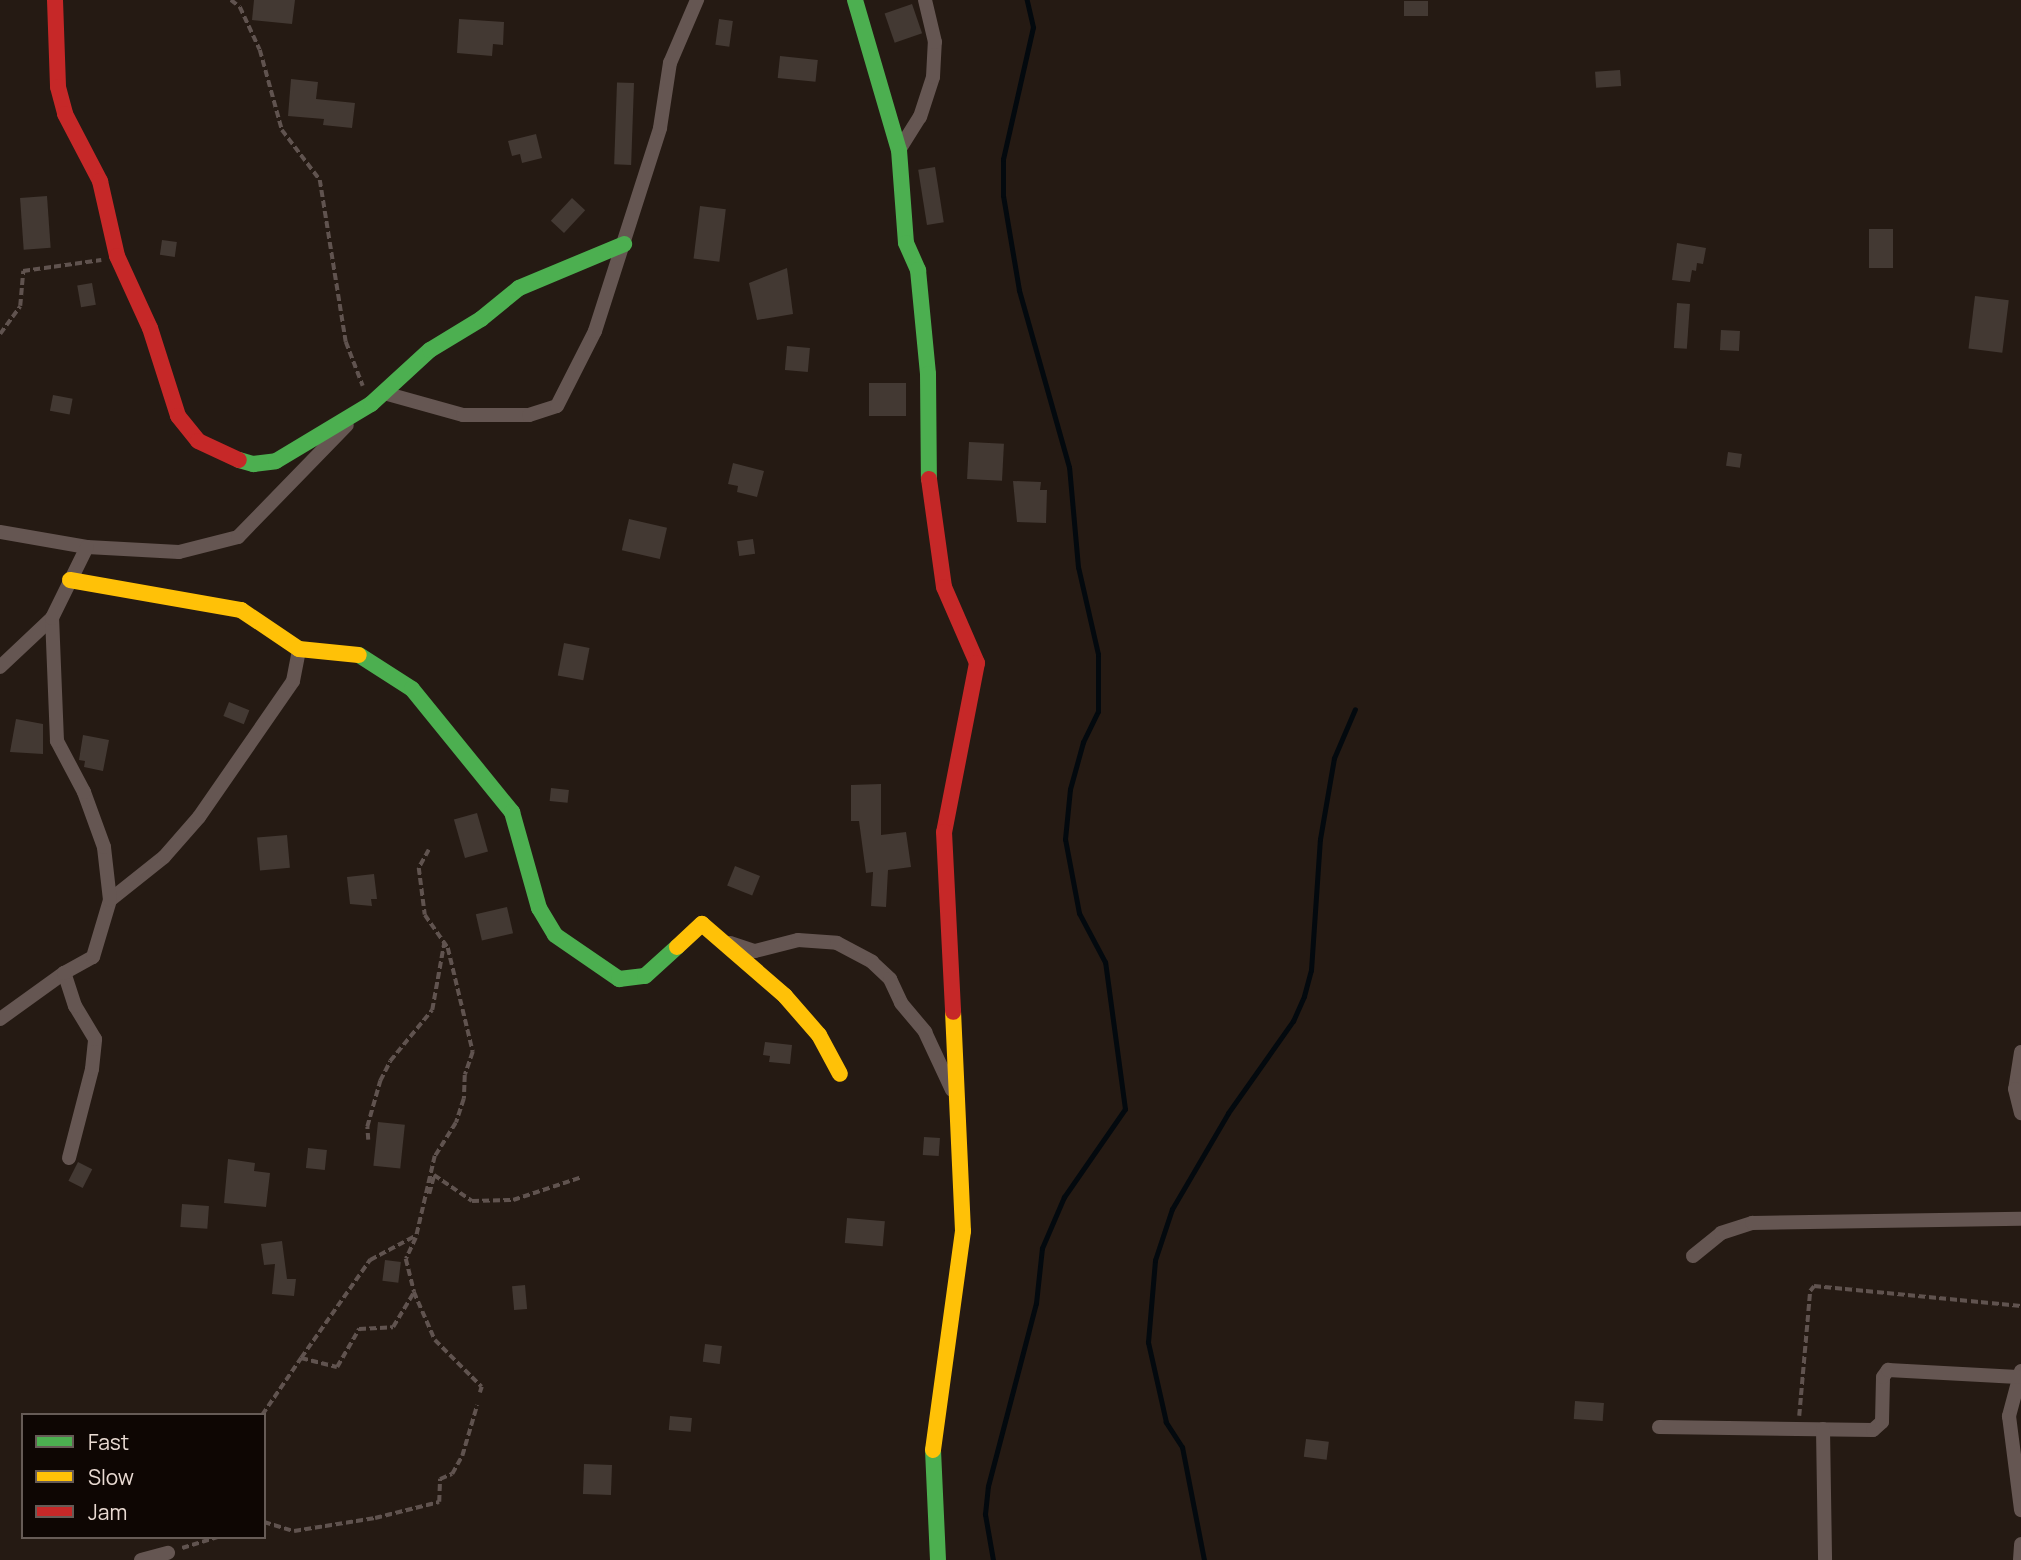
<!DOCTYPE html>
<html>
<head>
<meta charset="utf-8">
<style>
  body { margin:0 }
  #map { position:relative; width:2021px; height:1560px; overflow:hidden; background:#251a13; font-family:Manrope,sans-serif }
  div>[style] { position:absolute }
  .stream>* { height:5px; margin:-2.5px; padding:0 2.5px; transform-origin:2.5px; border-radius:2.5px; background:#03090e }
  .building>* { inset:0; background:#433933; transform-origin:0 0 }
  .path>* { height:3.5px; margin-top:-1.75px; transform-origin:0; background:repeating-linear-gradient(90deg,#60534f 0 7px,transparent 0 10.5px) }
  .street>* { height:14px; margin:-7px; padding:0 7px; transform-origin:7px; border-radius:7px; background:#655652 }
  .fast>* { height:16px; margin:-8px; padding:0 8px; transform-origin:8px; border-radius:8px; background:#4caf50 }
  .slow>* { height:16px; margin:-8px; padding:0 8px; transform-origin:8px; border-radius:8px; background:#ffc107 }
  .jam>* { height:16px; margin:-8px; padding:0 8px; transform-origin:8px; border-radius:8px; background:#c62828 }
  span { translate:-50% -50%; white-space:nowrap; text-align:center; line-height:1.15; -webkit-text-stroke:5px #0e0603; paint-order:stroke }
  .legend { position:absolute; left:21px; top:1413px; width:245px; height:126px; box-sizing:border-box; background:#0e0603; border:2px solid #665b56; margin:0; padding:9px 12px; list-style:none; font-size:21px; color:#eadbd3 }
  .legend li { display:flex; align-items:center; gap:14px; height:35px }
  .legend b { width:35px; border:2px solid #665b56 }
</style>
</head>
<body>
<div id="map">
  <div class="stream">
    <div style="left:993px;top:1560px;width:47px;rotate:-99.9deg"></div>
    <div style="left:985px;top:1514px;width:28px;rotate:-84deg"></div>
    <div style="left:988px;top:1486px;width:189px;rotate:-75.3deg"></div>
    <div style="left:1036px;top:1303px;width:55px;rotate:-83.8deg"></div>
    <div style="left:1042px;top:1248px;width:56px;rotate:-66.7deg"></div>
    <div style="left:1064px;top:1197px;width:107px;rotate:-55.3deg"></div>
    <div style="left:1125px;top:1109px;width:148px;rotate:-97.7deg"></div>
    <div style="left:1105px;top:962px;width:55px;rotate:-118deg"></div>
    <div style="left:1079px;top:913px;width:75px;rotate:-100.7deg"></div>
    <div style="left:1065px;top:839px;width:50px;rotate:-84.3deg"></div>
    <div style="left:1070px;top:789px;width:49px;rotate:-74.5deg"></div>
    <div style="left:1083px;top:742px;width:34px;rotate:-64deg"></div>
    <div style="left:1098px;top:711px;width:57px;rotate:-90deg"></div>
    <div style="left:1098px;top:654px;width:89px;rotate:-102.9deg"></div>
    <div style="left:1078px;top:567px;width:100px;rotate:-95.1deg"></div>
    <div style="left:1069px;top:467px;width:184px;rotate:-105.8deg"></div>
    <div style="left:1019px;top:290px;width:96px;rotate:-99.6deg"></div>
    <div style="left:1003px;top:195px;width:36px;rotate:-90deg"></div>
    <div style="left:1003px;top:159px;width:135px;rotate:-77.2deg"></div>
    <div style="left:1033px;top:27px;width:28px;rotate:-103deg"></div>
    <div style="left:1204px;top:1560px;width:115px;rotate:-101deg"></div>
    <div style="left:1182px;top:1447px;width:30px;rotate:-123deg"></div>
    <div style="left:1166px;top:1422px;width:82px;rotate:-102.7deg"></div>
    <div style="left:1148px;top:1342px;width:82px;rotate:-85.1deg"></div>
    <div style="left:1155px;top:1260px;width:54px;rotate:-71.6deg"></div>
    <div style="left:1172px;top:1209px;width:111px;rotate:-59.7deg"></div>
    <div style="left:1228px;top:1113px;width:113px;rotate:-54.8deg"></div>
    <div style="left:1293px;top:1021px;width:27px;rotate:-66deg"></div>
    <div style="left:1304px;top:996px;width:27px;rotate:-75deg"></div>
    <div style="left:1311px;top:970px;width:131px;rotate:-86.1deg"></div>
    <div style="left:1320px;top:839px;width:82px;rotate:-80.2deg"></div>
    <div style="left:1334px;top:758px;width:53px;rotate:-66.8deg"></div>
  </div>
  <div class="building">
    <div style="clip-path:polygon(254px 0,295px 0,292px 24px,252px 20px)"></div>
    <div style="left:1428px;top:1px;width:15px;height:24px;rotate:90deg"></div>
    <div style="left:912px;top:4px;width:31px;height:29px;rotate:71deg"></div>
    <div style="clip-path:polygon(459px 19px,504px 22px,503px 45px,493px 44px,492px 56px,457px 53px)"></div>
    <div style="left:719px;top:19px;width:14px;height:26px;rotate:8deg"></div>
    <div style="left:780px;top:56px;width:38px;height:22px;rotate:6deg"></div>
    <div style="left:1620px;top:70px;width:16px;height:25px;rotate:86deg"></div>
    <div style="clip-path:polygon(291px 79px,318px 82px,316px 99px,355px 103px,352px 128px,323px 125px,324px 119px,288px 116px)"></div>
    <div style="left:634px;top:83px;width:82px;height:17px;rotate:92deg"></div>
    <div style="clip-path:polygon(536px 134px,542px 158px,522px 163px,520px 154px,512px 156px,508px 141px)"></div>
    <div style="left:935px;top:167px;width:56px;height:17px;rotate:81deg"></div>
    <div style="left:47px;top:196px;width:52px;height:27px;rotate:86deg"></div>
    <div style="left:572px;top:198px;width:18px;height:31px;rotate:43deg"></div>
    <div style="left:700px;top:206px;width:26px;height:53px;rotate:7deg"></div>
    <div style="left:1869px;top:229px;width:24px;height:39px"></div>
    <div style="left:162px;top:240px;width:15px;height:15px;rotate:8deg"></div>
    <div style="clip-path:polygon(1677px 243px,1706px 248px,1703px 264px,1697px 263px,1696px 271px,1692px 270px,1690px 282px,1672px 280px)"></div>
    <div style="clip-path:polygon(787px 268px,793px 314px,757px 320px,749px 283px)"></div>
    <div style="left:92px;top:283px;width:22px;height:15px;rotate:80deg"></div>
    <div style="left:1975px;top:296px;width:34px;height:53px;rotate:7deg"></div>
    <div style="left:1677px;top:303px;width:13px;height:45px;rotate:4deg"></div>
    <div style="left:1721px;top:330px;width:19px;height:20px;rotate:3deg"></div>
    <div style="left:787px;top:346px;width:23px;height:24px;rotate:5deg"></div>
    <div style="left:869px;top:383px;width:37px;height:33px"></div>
    <div style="left:53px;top:395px;width:20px;height:16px;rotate:11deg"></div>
    <div style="left:969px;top:442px;width:35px;height:37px;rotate:3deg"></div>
    <div style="left:1728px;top:452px;width:14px;height:14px;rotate:8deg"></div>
    <div style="clip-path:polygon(733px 463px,764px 471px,757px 497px,737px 492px,738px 486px,728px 484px)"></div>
    <div style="clip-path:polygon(1013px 481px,1041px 482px,1040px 490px,1047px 490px,1046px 523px,1017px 522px)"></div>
    <div style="left:629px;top:519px;width:39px;height:32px;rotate:13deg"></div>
    <div style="left:753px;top:539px;width:15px;height:16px;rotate:82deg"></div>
    <div style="left:564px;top:643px;width:26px;height:33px;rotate:11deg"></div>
    <div style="left:229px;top:702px;width:22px;height:15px;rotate:22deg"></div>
    <div style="clip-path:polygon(16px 719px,43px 724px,43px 754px,10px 752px)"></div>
    <div style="clip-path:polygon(83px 735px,109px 740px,103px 771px,84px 767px,85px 761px,79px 760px)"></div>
    <div style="clip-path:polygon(881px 784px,881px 835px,906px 832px,911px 867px,888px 870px,886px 907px,871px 906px,873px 872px,866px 873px,859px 821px,851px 821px,851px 785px)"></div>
    <div style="left:551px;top:788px;width:18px;height:13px;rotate:6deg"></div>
    <div style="left:477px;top:813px;width:40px;height:24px;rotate:74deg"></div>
    <div style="left:287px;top:835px;width:33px;height:30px;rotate:85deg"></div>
    <div style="left:735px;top:866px;width:27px;height:21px;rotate:22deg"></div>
    <div style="clip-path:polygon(374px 874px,377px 899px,371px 899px,372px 906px,350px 904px,347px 877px)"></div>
    <div style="left:507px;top:907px;width:27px;height:32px;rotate:77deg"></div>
    <div style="clip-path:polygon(765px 1042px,792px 1045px,790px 1064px,769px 1062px,770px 1056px,763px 1055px)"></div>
    <div style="left:378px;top:1122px;width:27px;height:44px;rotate:6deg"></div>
    <div style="left:924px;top:1137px;width:16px;height:18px;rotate:4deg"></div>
    <div style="left:308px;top:1148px;width:19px;height:20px;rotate:6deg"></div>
    <div style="clip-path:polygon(228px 1159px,255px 1163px,254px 1171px,270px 1173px,266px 1207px,224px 1203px)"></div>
    <div style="left:78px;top:1162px;width:16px;height:21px;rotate:27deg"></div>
    <div style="left:182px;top:1204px;width:27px;height:23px;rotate:4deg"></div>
    <div style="left:847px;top:1218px;width:38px;height:25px;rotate:5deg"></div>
    <div style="clip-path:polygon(282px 1241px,287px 1279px,296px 1279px,294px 1296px,272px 1294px,275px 1264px,264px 1265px,261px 1244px)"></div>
    <div style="left:385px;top:1260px;width:16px;height:21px;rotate:7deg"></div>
    <div style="left:525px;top:1285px;width:24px;height:13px;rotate:85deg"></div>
    <div style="left:705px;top:1344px;width:17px;height:18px;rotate:7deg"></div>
    <div style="left:1575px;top:1401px;width:29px;height:18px;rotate:4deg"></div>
    <div style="left:670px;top:1416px;width:22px;height:14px;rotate:5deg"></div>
    <div style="left:1306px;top:1439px;width:23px;height:18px;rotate:7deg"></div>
    <div style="left:584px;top:1464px;width:28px;height:30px;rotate:2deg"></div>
  </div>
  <div class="path">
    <div style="left:231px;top:0;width:11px;rotate:38deg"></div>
    <div style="left:240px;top:7px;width:47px;rotate:65.1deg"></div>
    <div style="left:260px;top:50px;width:83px;rotate:74.6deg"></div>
    <div style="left:282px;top:130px;width:63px;rotate:52.8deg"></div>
    <div style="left:320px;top:180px;width:164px;rotate:80.9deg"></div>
    <div style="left:346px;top:342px;width:47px;rotate:68.9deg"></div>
    <div style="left:0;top:334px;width:34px;rotate:-54deg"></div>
    <div style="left:20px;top:306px;width:35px;rotate:-85deg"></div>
    <div style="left:23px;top:271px;width:79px;rotate:-8deg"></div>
    <div style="left:429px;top:850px;width:21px;rotate:119deg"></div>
    <div style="left:419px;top:868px;width:47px;rotate:82.7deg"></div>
    <div style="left:425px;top:915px;width:40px;rotate:55.1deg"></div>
    <div style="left:448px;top:948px;width:107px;rotate:76.5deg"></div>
    <div style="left:473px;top:1052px;width:24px;rotate:109deg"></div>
    <div style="left:465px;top:1075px;width:24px;rotate:92deg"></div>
    <div style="left:464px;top:1099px;width:25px;rotate:108deg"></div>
    <div style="left:456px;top:1123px;width:39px;rotate:122deg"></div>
    <div style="left:435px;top:1156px;width:84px;rotate:103deg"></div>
    <div style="left:416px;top:1238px;width:23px;rotate:115deg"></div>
    <div style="left:406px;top:1259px;width:34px;rotate:76deg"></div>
    <div style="left:414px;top:1292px;width:52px;rotate:66.4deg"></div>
    <div style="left:435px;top:1340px;width:66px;rotate:45deg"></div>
    <div style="left:482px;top:1387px;width:6px;rotate:108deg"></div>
    <div style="left:368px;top:1140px;width:13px;rotate:-94deg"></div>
    <div style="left:367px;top:1127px;width:48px;rotate:-74.2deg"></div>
    <div style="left:380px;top:1081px;width:22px;rotate:-63deg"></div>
    <div style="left:390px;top:1061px;width:66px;rotate:-50.5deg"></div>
    <div style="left:432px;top:1010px;width:68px;rotate:-79.8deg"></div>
    <div style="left:429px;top:1194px;width:20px;rotate:-75deg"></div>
    <div style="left:434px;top:1175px;width:46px;rotate:34.4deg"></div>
    <div style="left:472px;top:1201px;width:41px;rotate:-1.4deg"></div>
    <div style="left:513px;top:1200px;width:73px;rotate:-18.4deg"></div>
    <div style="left:301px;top:1358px;width:120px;rotate:-54.9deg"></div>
    <div style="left:370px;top:1260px;width:51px;rotate:-28.1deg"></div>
    <div style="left:262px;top:1415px;width:69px;rotate:-55.6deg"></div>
    <div style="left:301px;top:1358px;width:37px;rotate:14deg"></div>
    <div style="left:337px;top:1367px;width:44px;rotate:-59.9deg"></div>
    <div style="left:359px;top:1329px;width:34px;rotate:-3deg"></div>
    <div style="left:393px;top:1327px;width:41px;rotate:-59deg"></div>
    <div style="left:1799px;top:1416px;width:125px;rotate:-85deg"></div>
    <div style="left:1810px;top:1291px;width:6px;rotate:-51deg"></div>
    <div style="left:1814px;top:1286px;width:208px;rotate:5.5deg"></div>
    <div style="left:264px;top:1522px;width:31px;rotate:17deg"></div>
    <div style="left:294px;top:1531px;width:82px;rotate:-9.1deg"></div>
    <div style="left:375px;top:1518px;width:66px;rotate:-14deg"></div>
    <div style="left:439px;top:1502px;width:23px;rotate:-88deg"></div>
    <div style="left:440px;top:1479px;width:13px;rotate:-23deg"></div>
    <div style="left:452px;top:1474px;width:21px;rotate:-61deg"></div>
    <div style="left:462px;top:1456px;width:53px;rotate:-73.6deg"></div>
    <div style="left:182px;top:1548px;width:37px;rotate:-17deg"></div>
  </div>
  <div class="street">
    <div style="left:899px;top:150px;width:39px;rotate:-58deg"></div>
    <div style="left:920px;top:117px;width:42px;rotate:-72deg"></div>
    <div style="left:933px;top:77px;width:35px;rotate:-87deg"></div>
    <div style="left:935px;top:42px;width:43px;rotate:-103.4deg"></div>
    <div style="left:384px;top:393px;width:82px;rotate:15.6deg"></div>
    <div style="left:463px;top:415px;width:66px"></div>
    <div style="left:529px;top:415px;width:29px;rotate:-18deg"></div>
    <div style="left:557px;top:406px;width:84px;rotate:-63.1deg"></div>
    <div style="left:595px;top:331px;width:213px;rotate:-72.2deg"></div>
    <div style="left:660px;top:128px;width:66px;rotate:-81.3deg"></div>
    <div style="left:670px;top:63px;width:69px;rotate:-66.8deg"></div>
    <div style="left:0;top:532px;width:88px;rotate:9.8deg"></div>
    <div style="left:87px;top:547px;width:92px;rotate:3.1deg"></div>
    <div style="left:179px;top:552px;width:61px;rotate:-14.3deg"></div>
    <div style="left:238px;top:537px;width:156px;rotate:-45.8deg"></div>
    <div style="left:0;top:667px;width:71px;rotate:-43.3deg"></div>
    <div style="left:110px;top:900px;width:69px;rotate:-38.5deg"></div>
    <div style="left:164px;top:857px;width:53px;rotate:-48.8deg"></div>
    <div style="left:199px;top:817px;width:165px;rotate:-55.3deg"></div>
    <div style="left:293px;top:681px;width:33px;rotate:-79deg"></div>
    <div style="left:730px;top:943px;width:26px;rotate:18deg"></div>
    <div style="left:755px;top:951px;width:44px;rotate:-14.3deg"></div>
    <div style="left:798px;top:940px;width:39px;rotate:4deg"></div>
    <div style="left:837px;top:943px;width:40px;rotate:28deg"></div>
    <div style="left:872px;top:962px;width:25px;rotate:43deg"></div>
    <div style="left:890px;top:979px;width:26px;rotate:65deg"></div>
    <div style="left:901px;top:1003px;width:38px;rotate:50deg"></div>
    <div style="left:925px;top:1032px;width:64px;rotate:65deg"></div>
    <div style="left:0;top:1019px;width:79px;rotate:-35.7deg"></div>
    <div style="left:2021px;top:1052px;width:37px;rotate:99deg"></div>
    <div style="left:2015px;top:1089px;width:25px;rotate:76deg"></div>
    <div style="left:69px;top:1158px;width:92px;rotate:-75.5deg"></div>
    <div style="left:92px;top:1069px;width:30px;rotate:-84deg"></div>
    <div style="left:95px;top:1039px;width:39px;rotate:-121deg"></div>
    <div style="left:75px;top:1006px;width:35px;rotate:-108deg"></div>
    <div style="left:64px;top:973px;width:33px;rotate:-29deg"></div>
    <div style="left:93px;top:957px;width:59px;rotate:-73.4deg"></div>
    <div style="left:110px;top:900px;width:53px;rotate:-96.5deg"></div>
    <div style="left:104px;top:847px;width:59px;rotate:-110deg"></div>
    <div style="left:84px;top:792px;width:58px;rotate:-117.9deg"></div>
    <div style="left:57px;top:741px;width:123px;rotate:-92.3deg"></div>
    <div style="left:52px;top:618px;width:79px;rotate:-63.8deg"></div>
    <div style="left:1693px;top:1256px;width:36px;rotate:-39deg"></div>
    <div style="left:1721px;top:1233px;width:33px;rotate:-18deg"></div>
    <div style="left:1752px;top:1223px;width:269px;rotate:-0.9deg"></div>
    <div style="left:2021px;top:1371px;width:47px;rotate:104.9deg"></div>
    <div style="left:2009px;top:1416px;width:95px;rotate:82.7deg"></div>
    <div style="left:1659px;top:1427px;width:214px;rotate:0.8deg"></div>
    <div style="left:1873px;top:1430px;width:12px;rotate:-42deg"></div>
    <div style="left:1882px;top:1422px;width:45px;rotate:-88.7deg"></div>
    <div style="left:1883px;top:1377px;width:9px;rotate:-54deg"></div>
    <div style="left:1888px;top:1370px;width:130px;rotate:3.1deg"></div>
    <div style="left:1823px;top:1429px;width:131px;rotate:89.1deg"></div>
    <div style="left:141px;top:1560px;width:28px;rotate:-15deg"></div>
    <div style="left:2020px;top:1560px;width:16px;rotate:-86deg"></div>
  </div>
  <div class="fast">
    <div style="left:855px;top:0;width:156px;rotate:73.7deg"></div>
    <div style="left:899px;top:150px;width:93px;rotate:85.7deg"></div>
    <div style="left:906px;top:243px;width:30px;rotate:66deg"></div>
    <div style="left:918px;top:270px;width:104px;rotate:84.5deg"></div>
    <div style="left:928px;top:374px;width:105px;rotate:89.5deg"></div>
    <div style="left:239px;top:460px;width:15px;rotate:16deg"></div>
    <div style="left:253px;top:464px;width:23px;rotate:-7deg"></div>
    <div style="left:276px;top:461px;width:111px;rotate:-31deg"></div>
    <div style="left:371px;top:404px;width:80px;rotate:-42.5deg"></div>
    <div style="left:430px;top:350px;width:60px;rotate:-31.3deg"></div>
    <div style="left:481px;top:319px;width:49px;rotate:-39.2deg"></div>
    <div style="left:519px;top:288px;width:114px;rotate:-22.7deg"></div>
    <div style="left:359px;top:655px;width:63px;rotate:32.7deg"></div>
    <div style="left:412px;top:689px;width:159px;rotate:50.9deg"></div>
    <div style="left:512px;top:812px;width:100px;rotate:74.3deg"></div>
    <div style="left:539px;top:908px;width:31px;rotate:59deg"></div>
    <div style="left:555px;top:935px;width:78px;rotate:34.5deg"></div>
    <div style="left:619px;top:979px;width:26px;rotate:-7deg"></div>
    <div style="left:645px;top:976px;width:43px;rotate:-42.2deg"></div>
    <div style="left:933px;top:1450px;width:110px;rotate:87.4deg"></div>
  </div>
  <div class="slow">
    <div style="left:70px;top:580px;width:174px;rotate:10deg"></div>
    <div style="left:241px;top:610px;width:70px;rotate:33.9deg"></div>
    <div style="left:299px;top:649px;width:60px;rotate:5.7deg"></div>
    <div style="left:677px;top:947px;width:34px;rotate:-43deg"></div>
    <div style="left:702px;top:924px;width:110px;rotate:40.9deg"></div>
    <div style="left:785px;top:996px;width:52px;rotate:48.9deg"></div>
    <div style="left:819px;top:1035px;width:44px;rotate:61.7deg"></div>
    <div style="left:933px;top:1450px;width:221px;rotate:-82.2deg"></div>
    <div style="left:963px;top:1231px;width:219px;rotate:-92.6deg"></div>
  </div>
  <div class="jam">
    <div style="left:55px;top:0;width:87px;rotate:88deg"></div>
    <div style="left:58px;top:87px;width:28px;rotate:75deg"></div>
    <div style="left:65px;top:114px;width:76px;rotate:62.4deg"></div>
    <div style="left:100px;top:181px;width:77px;rotate:77.2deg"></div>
    <div style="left:117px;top:256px;width:79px;rotate:65.4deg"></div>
    <div style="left:150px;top:328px;width:92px;rotate:72.3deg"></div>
    <div style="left:178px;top:416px;width:32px;rotate:51deg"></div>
    <div style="left:198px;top:441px;width:45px;rotate:24.9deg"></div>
    <div style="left:929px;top:479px;width:109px;rotate:82.1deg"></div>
    <div style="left:944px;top:587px;width:83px;rotate:66.5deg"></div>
    <div style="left:977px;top:663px;width:172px;rotate:101deg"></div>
    <div style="left:944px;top:832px;width:180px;rotate:87.1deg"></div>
  </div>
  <ul class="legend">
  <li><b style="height:9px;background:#4caf50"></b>Fast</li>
  <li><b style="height:9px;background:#ffc107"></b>Slow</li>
  <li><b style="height:9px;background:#c62828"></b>Jam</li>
  </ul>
</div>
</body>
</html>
